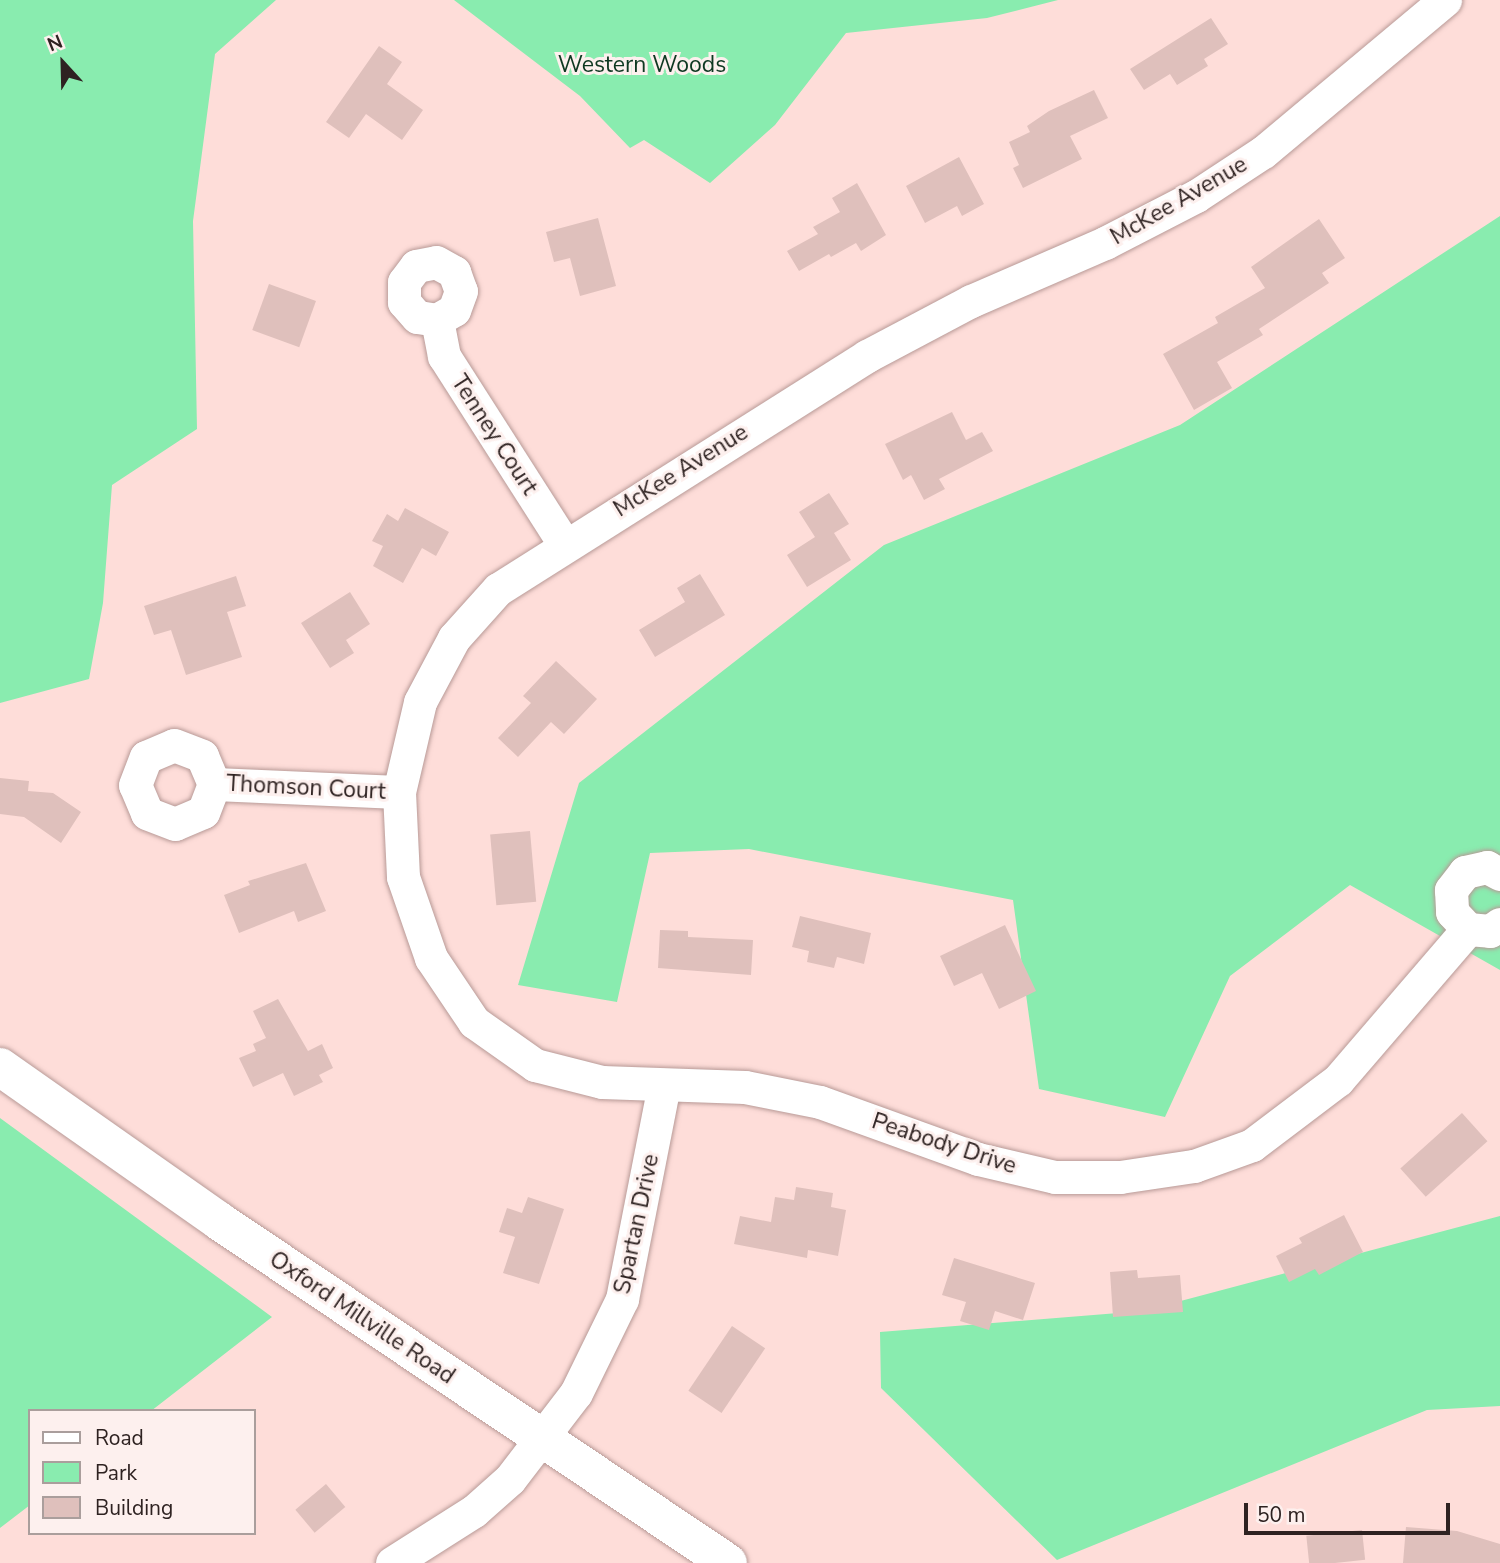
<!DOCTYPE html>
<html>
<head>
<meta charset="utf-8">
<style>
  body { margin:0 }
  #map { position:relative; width:1500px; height:1563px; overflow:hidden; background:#feddd9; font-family:"Nunito Sans",sans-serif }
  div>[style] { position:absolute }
  .green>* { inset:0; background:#89ecaf }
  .building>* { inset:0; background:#dfc0bc; transform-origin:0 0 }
  .roads { filter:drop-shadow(0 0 2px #b89a97) drop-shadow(0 0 2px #b89a97) }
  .minor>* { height:33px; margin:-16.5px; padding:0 16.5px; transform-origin:16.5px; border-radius:16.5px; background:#fff }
  .trunk>* { height:38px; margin:-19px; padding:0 19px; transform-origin:19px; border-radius:19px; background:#fff }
  span { translate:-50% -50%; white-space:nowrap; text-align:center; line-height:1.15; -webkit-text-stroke:6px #fdf0ee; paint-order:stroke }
  .park-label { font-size:23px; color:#0e3821 }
  .street-label { font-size:23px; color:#2e2221 }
  .legend { position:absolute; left:28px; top:1409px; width:228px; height:126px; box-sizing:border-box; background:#fdf0ee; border:2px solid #aa9e9c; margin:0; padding:9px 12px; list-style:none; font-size:21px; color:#2e2221 }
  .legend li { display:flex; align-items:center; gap:14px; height:35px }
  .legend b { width:35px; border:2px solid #aa9e9c }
  .north { position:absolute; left:28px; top:28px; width:70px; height:70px; -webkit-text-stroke:5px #fdf0ee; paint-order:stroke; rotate:338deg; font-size:19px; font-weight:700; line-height:28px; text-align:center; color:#2e2221 }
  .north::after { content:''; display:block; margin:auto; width:24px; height:32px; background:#2e2221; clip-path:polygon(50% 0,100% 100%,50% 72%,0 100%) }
  .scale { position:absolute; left:1244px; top:1503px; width:206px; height:32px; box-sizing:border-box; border:4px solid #2e2221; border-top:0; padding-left:9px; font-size:21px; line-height:24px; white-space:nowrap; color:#2e2221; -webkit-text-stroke:5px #fdf0ee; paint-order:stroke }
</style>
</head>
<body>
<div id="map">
  <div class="green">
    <div style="clip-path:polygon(0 0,276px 0,215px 54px,193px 221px,197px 429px,112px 485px,103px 603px,89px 679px,0 703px)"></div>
    <div style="clip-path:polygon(454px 0,1058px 0,987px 18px,846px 33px,775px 125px,710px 183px,644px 140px,630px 148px,580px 96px)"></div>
    <div style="clip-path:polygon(1500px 216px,1500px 970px,1350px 885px,1230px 976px,1165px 1117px,1039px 1089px,1013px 900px,749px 849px,650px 853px,617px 1002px,518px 985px,579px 783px,884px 545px,1180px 425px)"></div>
    <div style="clip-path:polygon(0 1118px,272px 1317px,151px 1411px,30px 1411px,30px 1505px,0 1528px)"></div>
    <div style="clip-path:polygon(1500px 1216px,1500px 1406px,1427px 1410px,1057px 1560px,881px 1388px,880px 1332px,1143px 1311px)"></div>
  </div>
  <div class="building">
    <div style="clip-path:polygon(1211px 18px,1228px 44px,1204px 59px,1208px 66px,1177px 85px,1170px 74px,1144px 90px,1130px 69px)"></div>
    <div style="clip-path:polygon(379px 46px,402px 62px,387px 84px,423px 110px,402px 140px,366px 114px,349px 138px,326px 122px)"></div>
    <div style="clip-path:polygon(1094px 90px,1108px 118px,1070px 136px,1082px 159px,1023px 188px,1013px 168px,1019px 165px,1009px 142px,1030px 132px,1027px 126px,1049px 111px)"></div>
    <div style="clip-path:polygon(959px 157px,984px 204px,962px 216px,957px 206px,925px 223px,906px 186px)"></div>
    <div style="clip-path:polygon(857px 183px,886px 235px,861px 251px,856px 243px,831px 257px,829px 254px,799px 271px,787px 251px,818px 234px,813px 227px,840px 212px,832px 198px)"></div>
    <div style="clip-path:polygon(598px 218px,616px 286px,580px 296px,570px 258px,554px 262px,546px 232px)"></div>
    <div style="clip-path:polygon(1319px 219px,1345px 258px,1322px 273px,1329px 283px,1259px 329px,1263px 335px,1217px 362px,1232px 388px,1194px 410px,1163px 354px,1218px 323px,1215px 317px,1265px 288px,1251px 267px)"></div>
    <div style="left:269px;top:284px;width:50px;height:49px;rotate:20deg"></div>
    <div style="clip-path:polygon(952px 412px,966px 440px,982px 432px,993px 451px,939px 479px,945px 489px,924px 500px,911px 475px,903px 480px,885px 444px)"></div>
    <div style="clip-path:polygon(829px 493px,849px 524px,834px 533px,851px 560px,807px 587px,787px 555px,815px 537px,799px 512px)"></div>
    <div style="clip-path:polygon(405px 508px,449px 532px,436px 556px,422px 548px,403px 583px,373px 566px,383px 546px,372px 541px,387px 514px,398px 521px)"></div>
    <div style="clip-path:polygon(700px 574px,725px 615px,655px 657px,639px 630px,685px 602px,677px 588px)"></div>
    <div style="clip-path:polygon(236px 576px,246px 606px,227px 612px,242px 657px,186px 675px,171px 630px,154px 635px,144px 606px)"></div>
    <div style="clip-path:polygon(350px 592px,370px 624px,346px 640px,354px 653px,330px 668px,301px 623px)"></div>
    <div style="clip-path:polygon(556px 661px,597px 699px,564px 734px,551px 722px,518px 757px,498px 738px,531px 703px,523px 696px)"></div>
    <div style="clip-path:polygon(0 778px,29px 781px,28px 791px,53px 793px,81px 812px,61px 843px,24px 817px,0 814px)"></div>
    <div style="left:530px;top:831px;width:71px;height:40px;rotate:85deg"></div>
    <div style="clip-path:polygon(306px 863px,326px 911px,298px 922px,294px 911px,239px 933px,224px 895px,250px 885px,248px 881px)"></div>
    <div style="clip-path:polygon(800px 916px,871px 933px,864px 964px,837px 957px,834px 968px,807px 962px,809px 951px,792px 947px)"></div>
    <div style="clip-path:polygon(1005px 925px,1036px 991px,999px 1009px,982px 973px,954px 986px,940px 956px)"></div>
    <div style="clip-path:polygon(660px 930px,688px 931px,688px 937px,753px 940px,751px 975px,658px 968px)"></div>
    <div style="clip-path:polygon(278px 999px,308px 1051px,322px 1044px,333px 1068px,319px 1075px,323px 1082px,294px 1096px,283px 1073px,253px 1087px,239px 1058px,256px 1051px,253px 1044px,266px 1038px,253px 1011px)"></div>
    <div style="left:1462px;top:1113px;width:38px;height:83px;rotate:48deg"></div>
    <div style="clip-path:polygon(796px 1187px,833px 1193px,831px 1207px,846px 1210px,838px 1256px,808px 1250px,807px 1258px,734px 1244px,740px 1216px,771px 1222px,775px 1197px,794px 1200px)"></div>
    <div style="clip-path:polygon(528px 1197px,564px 1209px,539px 1284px,503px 1273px,515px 1237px,499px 1232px,507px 1208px,522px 1213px)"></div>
    <div style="clip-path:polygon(1344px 1215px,1363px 1252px,1319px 1275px,1315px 1269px,1289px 1282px,1276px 1256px,1302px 1243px,1299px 1238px)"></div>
    <div style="clip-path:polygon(954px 1258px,1035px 1283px,1023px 1320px,995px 1311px,989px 1330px,960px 1321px,966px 1302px,942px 1295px)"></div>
    <div style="clip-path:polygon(1137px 1270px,1138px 1278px,1180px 1275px,1183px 1312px,1113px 1317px,1110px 1272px)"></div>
    <div style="left:732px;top:1326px;width:40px;height:78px;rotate:34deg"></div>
    <div style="left:326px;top:1484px;width:30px;height:40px;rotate:50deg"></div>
    <div style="clip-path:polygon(1406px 1527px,1457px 1531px,1500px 1544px,1500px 1563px,1403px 1563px)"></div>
    <div style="left:1362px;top:1530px;width:30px;height:56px;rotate:84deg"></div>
  </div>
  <div class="roads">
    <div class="minor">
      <div style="left:1445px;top:0;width:237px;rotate:140.1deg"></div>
      <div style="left:1263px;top:152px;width:80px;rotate:146.7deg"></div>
      <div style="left:1196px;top:196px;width:102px;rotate:152.7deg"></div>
      <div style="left:1105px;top:243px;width:146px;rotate:156.6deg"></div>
      <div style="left:971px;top:301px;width:118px;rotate:152.1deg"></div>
      <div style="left:867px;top:356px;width:436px;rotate:147.7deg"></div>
      <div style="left:498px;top:589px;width:66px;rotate:131.9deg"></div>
      <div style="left:454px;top:638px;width:72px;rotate:118deg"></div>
      <div style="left:420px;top:702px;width:92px;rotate:103.1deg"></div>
      <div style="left:399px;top:792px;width:85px;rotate:87.3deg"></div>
      <div style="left:403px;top:877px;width:86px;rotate:70.9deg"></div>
      <div style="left:431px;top:958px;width:77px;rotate:56.1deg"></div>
      <div style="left:474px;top:1022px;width:75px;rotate:35.2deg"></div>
      <div style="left:535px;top:1065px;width:69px;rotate:14.2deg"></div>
      <div style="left:602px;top:1082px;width:143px;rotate:2deg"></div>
      <div style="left:745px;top:1087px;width:76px;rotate:11.3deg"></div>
      <div style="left:820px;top:1102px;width:168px;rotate:19.8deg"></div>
      <div style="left:978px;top:1159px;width:79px;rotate:13.2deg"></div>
      <div style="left:1055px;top:1177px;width:65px"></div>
      <div style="left:1120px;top:1177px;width:75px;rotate:-8.5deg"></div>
      <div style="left:1194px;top:1166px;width:62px;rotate:-19.9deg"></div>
      <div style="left:1252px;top:1145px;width:108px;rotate:-37.1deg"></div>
      <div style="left:1338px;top:1080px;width:199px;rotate:-49.3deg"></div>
      <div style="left:437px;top:320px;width:20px;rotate:-171deg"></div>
      <div style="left:417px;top:317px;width:20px;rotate:-131deg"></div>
      <div style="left:404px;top:302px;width:20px;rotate:-90deg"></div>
      <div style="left:404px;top:282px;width:20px;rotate:-53deg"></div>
      <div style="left:416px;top:266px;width:20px;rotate:-11deg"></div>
      <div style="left:436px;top:262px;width:21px;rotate:29deg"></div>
      <div style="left:454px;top:272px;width:20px;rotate:70deg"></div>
      <div style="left:461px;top:291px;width:20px;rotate:110deg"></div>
      <div style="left:454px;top:310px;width:20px;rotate:150deg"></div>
      <div style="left:437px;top:320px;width:37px;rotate:79deg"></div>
      <div style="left:444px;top:356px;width:223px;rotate:57.4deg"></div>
      <div style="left:214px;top:784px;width:30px;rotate:111deg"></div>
      <div style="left:203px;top:812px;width:30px;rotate:157deg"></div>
      <div style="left:175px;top:824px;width:30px;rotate:-159deg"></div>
      <div style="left:147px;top:813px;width:30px;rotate:-113deg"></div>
      <div style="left:135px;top:785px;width:30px;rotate:-69deg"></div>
      <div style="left:146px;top:757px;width:30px;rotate:-23deg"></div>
      <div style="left:174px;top:745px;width:30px;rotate:21deg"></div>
      <div style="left:202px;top:756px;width:30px;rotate:67deg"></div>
      <div style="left:214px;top:784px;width:185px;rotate:2.5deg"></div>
      <div style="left:1500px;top:874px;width:15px;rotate:-152deg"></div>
      <div style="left:1487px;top:867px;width:23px;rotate:167deg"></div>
      <div style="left:1465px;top:872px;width:23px;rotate:128deg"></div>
      <div style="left:1451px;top:890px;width:22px;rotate:87deg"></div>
      <div style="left:1452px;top:912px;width:23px;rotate:47deg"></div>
      <div style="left:1468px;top:929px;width:22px;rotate:5deg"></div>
      <div style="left:1490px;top:931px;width:12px;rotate:-35deg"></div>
      <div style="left:392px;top:1563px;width:97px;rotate:-32.4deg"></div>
      <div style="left:474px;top:1511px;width:48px;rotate:-41.6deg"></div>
      <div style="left:510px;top:1479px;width:108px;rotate:-52.5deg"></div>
      <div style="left:576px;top:1393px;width:105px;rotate:-63.9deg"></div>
      <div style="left:622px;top:1299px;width:218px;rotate:-78.9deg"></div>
    </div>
    <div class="trunk">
      <div style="left:0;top:1067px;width:268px;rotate:35.1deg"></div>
      <div style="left:219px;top:1221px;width:613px;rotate:33.9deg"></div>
    </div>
  </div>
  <div class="park-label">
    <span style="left:642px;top:65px">Western Woods</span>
  </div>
  <div class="street-label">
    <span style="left:1179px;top:201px;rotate:-30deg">McKee Avenue</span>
    <span style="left:494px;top:435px;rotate:57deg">Tenney Court</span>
    <span style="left:681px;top:471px;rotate:-32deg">McKee Avenue</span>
    <span style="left:306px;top:788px;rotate:3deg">Thomson Court</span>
    <span style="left:944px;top:1144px;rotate:18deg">Peabody Drive</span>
    <span style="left:637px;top:1224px;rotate:-78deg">Spartan Drive</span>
    <span style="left:362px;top:1318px;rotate:34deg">Oxford Millville Road</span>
  </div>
  <ul class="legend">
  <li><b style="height:9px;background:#fff"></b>Road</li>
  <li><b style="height:19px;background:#89ecaf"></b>Park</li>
  <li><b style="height:19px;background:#dfc0bc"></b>Building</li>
  </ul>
  <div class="north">N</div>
  <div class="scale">50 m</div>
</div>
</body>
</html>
